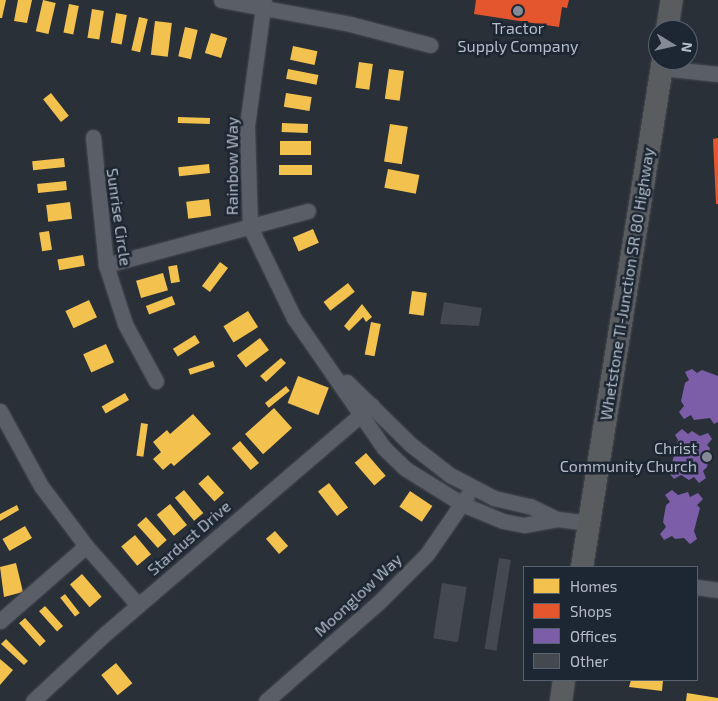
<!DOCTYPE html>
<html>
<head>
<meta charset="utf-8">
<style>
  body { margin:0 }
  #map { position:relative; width:718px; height:701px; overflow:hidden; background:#2a3038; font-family:"Exo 2",sans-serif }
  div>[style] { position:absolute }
  .homes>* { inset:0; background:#f2c14e; transform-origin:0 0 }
  .shops>* { inset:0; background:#e4572e }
  .offices>* { inset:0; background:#7b5ea7 }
  .building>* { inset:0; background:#444950; transform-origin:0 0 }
  .roads { filter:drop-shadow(0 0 1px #484c53) drop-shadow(0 0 1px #484c53) }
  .minor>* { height:15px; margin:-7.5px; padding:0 7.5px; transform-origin:7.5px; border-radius:7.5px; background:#5a5e66 }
  .highway>* { height:22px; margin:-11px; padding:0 11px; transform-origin:11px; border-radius:11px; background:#5a5d60 }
  .dots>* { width:14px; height:14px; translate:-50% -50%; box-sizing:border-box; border:2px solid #1d2633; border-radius:50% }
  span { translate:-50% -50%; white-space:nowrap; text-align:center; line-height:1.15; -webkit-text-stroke:5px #1d2633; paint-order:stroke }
  .poi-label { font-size:16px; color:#b4bcc9 }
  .right { translate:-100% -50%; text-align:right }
  .street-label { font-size:16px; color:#b4bcc9 }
  .legend { position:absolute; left:523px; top:566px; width:175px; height:115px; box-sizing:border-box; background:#1d2633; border:1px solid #59626f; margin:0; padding:6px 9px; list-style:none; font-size:15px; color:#b4bcc9 }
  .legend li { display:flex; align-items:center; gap:10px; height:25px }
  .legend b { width:25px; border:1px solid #59626f }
  .north { position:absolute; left:648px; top:20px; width:50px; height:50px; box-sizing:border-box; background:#1d2633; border:1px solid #59626f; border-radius:50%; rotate:99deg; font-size:14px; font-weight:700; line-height:20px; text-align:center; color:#b4bcc9 }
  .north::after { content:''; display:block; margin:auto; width:18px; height:22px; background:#848b96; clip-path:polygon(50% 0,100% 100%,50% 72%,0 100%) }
</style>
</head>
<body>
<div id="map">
  <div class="homes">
    <div style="clip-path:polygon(0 0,6px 0,2px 18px,0 18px)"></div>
    <div style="clip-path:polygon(18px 0,32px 0,27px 23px,14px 21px)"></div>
    <div style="left:43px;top:0;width:13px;height:32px;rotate:13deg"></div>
    <div style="left:69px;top:4px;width:10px;height:29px;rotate:11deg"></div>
    <div style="left:92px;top:9px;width:12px;height:29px;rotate:9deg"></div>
    <div style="left:116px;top:13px;width:11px;height:30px;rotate:10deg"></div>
    <div style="left:139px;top:17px;width:9px;height:34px;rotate:13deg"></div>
    <div style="left:155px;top:21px;width:17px;height:34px;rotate:7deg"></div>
    <div style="left:185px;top:27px;width:13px;height:30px;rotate:13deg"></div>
    <div style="left:211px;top:33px;width:17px;height:21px;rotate:17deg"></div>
    <div style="left:293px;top:46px;width:25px;height:14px;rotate:12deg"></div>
    <div style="left:359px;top:62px;width:14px;height:26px;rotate:8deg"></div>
    <div style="left:288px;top:69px;width:31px;height:10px;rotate:11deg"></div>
    <div style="left:389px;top:69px;width:15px;height:30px;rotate:8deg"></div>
    <div style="left:51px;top:93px;width:29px;height:10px;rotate:52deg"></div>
    <div style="left:286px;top:93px;width:26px;height:14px;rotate:9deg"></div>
    <div style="left:178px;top:117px;width:32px;height:6px;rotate:2deg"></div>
    <div style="left:282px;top:123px;width:26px;height:9px;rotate:2deg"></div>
    <div style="left:390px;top:124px;width:18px;height:38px;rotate:9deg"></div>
    <div style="left:280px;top:141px;width:31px;height:14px"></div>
    <div style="left:64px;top:158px;width:9px;height:32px;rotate:84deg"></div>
    <div style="left:209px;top:164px;width:9px;height:31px;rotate:84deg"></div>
    <div style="left:312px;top:165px;width:10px;height:33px;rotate:90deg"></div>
    <div style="left:388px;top:169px;width:32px;height:19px;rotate:11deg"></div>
    <div style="left:66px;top:181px;width:9px;height:29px;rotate:84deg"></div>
    <div style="left:209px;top:199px;width:17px;height:23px;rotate:83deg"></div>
    <div style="left:70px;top:202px;width:17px;height:24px;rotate:83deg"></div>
    <div style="left:313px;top:229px;width:15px;height:22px;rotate:67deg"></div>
    <div style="left:49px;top:231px;width:19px;height:10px;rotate:81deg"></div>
    <div style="left:83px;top:255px;width:11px;height:26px;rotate:80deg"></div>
    <div style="left:220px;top:262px;width:10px;height:30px;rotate:37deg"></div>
    <div style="left:177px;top:265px;width:17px;height:9px;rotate:80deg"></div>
    <div style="left:163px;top:273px;width:18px;height:28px;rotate:74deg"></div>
    <div style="left:348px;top:283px;width:11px;height:31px;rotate:52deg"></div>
    <div style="left:412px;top:291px;width:15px;height:23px;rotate:8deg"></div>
    <div style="left:172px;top:296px;width:9px;height:28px;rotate:69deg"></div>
    <div style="left:89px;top:300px;width:19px;height:26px;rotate:65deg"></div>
    <div style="clip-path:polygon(362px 304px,372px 317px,366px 322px,363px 317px,349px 331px,344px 326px)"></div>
    <div style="left:248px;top:311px;width:19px;height:29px;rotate:58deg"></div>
    <div style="left:371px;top:322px;width:10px;height:33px;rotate:11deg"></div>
    <div style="left:195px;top:335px;width:9px;height:26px;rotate:58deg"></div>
    <div style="left:260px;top:338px;width:15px;height:29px;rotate:53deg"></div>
    <div style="left:106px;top:344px;width:20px;height:25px;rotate:66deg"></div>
    <div style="clip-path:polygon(281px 358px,286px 363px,266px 382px,260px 376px)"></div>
    <div style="left:213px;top:361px;width:6px;height:26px;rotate:72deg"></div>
    <div style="left:298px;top:376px;width:33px;height:29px;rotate:21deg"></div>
    <div style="left:286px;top:386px;width:6px;height:27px;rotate:51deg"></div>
    <div style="left:125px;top:393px;width:8px;height:27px;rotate:60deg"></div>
    <div style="left:274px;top:408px;width:27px;height:39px;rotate:48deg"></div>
    <div style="clip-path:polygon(193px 414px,211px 434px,174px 466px,171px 463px,163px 470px,153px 459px,161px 452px,153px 442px,167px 430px,170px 434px)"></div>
    <div style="left:141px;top:423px;width:7px;height:33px;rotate:8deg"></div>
    <div style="left:240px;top:441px;width:29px;height:11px;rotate:49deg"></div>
    <div style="left:366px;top:453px;width:30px;height:15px;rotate:49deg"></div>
    <div style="left:208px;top:475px;width:24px;height:13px;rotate:48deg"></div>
    <div style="left:329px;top:483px;width:31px;height:14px;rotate:52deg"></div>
    <div style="left:184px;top:490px;width:30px;height:12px;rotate:50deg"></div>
    <div style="left:410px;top:491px;width:27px;height:19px;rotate:34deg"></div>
    <div style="left:170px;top:504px;width:27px;height:17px;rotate:51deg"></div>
    <div style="clip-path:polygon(17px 505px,19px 510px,0 521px,0 514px)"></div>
    <div style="left:146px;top:517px;width:31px;height:12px;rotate:48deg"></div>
    <div style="left:25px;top:526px;width:14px;height:26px;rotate:60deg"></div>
    <div style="left:275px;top:531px;width:20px;height:12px;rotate:49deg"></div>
    <div style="left:135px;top:535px;width:25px;height:18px;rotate:50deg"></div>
    <div style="clip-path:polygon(16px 563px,23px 592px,4px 597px,0 567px)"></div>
    <div style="left:82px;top:574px;width:30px;height:16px;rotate:49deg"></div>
    <div style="left:65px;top:594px;width:24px;height:6px;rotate:52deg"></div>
    <div style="left:45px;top:606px;width:27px;height:8px;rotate:48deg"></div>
    <div style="left:25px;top:618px;width:31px;height:8px;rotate:48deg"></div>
    <div style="clip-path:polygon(6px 639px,28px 661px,24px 665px,1px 644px)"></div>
    <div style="clip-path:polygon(0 659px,13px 670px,0 685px)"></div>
    <div style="left:116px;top:663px;width:26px;height:19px;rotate:51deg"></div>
    <div style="clip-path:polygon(631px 680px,663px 680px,662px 691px,629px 687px)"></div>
    <div style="clip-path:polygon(687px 693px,718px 698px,718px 701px,686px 701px)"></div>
  </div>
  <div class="shops">
    <div style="clip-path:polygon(476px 0,569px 0,567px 8px,562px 7px,559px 27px,474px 14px)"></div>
    <div style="clip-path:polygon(718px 138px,718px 204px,716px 204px,713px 139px)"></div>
  </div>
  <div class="offices">
    <div style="clip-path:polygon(692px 369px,697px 373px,702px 370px,718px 376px,718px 422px,714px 424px,710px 418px,694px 420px,691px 415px,684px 419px,679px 412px,684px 406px,681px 401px,685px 383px,689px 380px,685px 372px)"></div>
    <div style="clip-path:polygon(682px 429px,688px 434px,692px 431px,700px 436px,708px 433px,712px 439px,707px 445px,710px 448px,707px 467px,703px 471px,706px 478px,699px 483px,694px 477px,689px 480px,681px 475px,674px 479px,669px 473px,675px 466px,672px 463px,678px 440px,675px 435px)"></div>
    <div style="clip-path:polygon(672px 490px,678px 495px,688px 492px,690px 497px,698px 493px,703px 499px,697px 505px,700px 508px,694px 531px,697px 539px,690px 544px,684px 538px,675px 539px,672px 536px,664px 540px,660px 534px,666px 527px,663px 522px,666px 505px,670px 502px,665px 495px)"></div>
  </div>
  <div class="building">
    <div style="clip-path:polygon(444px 302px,482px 308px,479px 326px,440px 324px)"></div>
    <div style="left:499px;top:558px;width:12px;height:92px;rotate:9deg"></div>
    <div style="left:442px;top:583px;width:25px;height:56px;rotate:9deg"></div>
  </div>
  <div class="roads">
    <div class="minor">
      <div style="left:221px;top:0;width:131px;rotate:10.5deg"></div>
      <div style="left:350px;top:24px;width:83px;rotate:14.7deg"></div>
      <div style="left:264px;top:0;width:127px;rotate:97.7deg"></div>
      <div style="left:247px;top:126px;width:101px;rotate:88.3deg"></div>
      <div style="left:250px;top:227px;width:101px;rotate:64.2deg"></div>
      <div style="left:294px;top:318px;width:158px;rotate:55.3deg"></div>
      <div style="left:384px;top:448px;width:30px;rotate:44deg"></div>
      <div style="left:406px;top:469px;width:66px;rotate:32deg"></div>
      <div style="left:462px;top:504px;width:44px;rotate:22.5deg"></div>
      <div style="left:503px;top:521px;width:21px;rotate:11deg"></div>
      <div style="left:524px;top:525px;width:34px;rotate:-10deg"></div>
      <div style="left:662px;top:68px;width:56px;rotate:6.1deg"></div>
      <div style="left:93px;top:137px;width:129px;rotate:84.2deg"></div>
      <div style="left:106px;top:265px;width:62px;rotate:72.1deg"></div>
      <div style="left:125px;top:324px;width:65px;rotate:61.5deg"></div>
      <div style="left:106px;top:265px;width:209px;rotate:-15deg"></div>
      <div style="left:347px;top:382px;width:88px;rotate:44.5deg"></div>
      <div style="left:410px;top:444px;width:51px;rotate:37.8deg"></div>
      <div style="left:450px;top:475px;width:50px;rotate:27.6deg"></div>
      <div style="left:494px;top:498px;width:37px;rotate:13deg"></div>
      <div style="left:530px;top:506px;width:30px;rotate:26deg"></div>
      <div style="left:557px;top:519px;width:31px;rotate:7deg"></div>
      <div style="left:0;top:411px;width:85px;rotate:61.3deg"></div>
      <div style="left:41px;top:486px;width:75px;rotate:53.1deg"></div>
      <div style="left:86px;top:546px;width:79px;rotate:48.6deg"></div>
      <div style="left:697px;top:587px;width:21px;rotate:8deg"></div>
      <div style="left:0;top:621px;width:114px;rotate:-41.1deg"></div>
      <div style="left:33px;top:701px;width:100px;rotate:-43deg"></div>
      <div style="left:106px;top:633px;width:350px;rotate:-40.6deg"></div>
      <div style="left:266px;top:701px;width:149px;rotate:-41.2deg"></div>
      <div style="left:378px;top:603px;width:69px;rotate:-45deg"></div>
      <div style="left:427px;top:554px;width:70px;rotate:-55.4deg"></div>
    </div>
    <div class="highway">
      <div style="left:667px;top:30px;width:30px;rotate:-81deg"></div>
      <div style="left:582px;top:567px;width:513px;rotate:-80.92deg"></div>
      <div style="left:561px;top:701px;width:21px;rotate:-82deg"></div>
    </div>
  </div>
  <div class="dots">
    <div style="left:518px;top:11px;background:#848b96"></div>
    <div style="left:707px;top:457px;background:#848b96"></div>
  </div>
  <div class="poi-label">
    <span style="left:518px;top:37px">Tractor<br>Supply Company</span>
    <span class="right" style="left:697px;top:457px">Christ<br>Community Church</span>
  </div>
  <div class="street-label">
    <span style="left:232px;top:166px;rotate:-90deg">Rainbow Way</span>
    <span style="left:119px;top:217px;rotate:82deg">Sunrise Circle</span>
    <span style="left:627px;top:284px;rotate:-81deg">Whetstone TI-Junction SR 80 Highway</span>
    <span style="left:189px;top:538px;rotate:-41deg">Stardust Drive</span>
    <span style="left:358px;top:595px;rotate:-43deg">Moonglow Way</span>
  </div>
  <ul class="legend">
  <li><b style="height:14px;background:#f2c14e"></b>Homes</li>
  <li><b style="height:14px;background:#e4572e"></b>Shops</li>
  <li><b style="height:14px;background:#7b5ea7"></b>Offices</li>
  <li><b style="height:14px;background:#444950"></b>Other</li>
  </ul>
  <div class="north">N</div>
</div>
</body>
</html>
